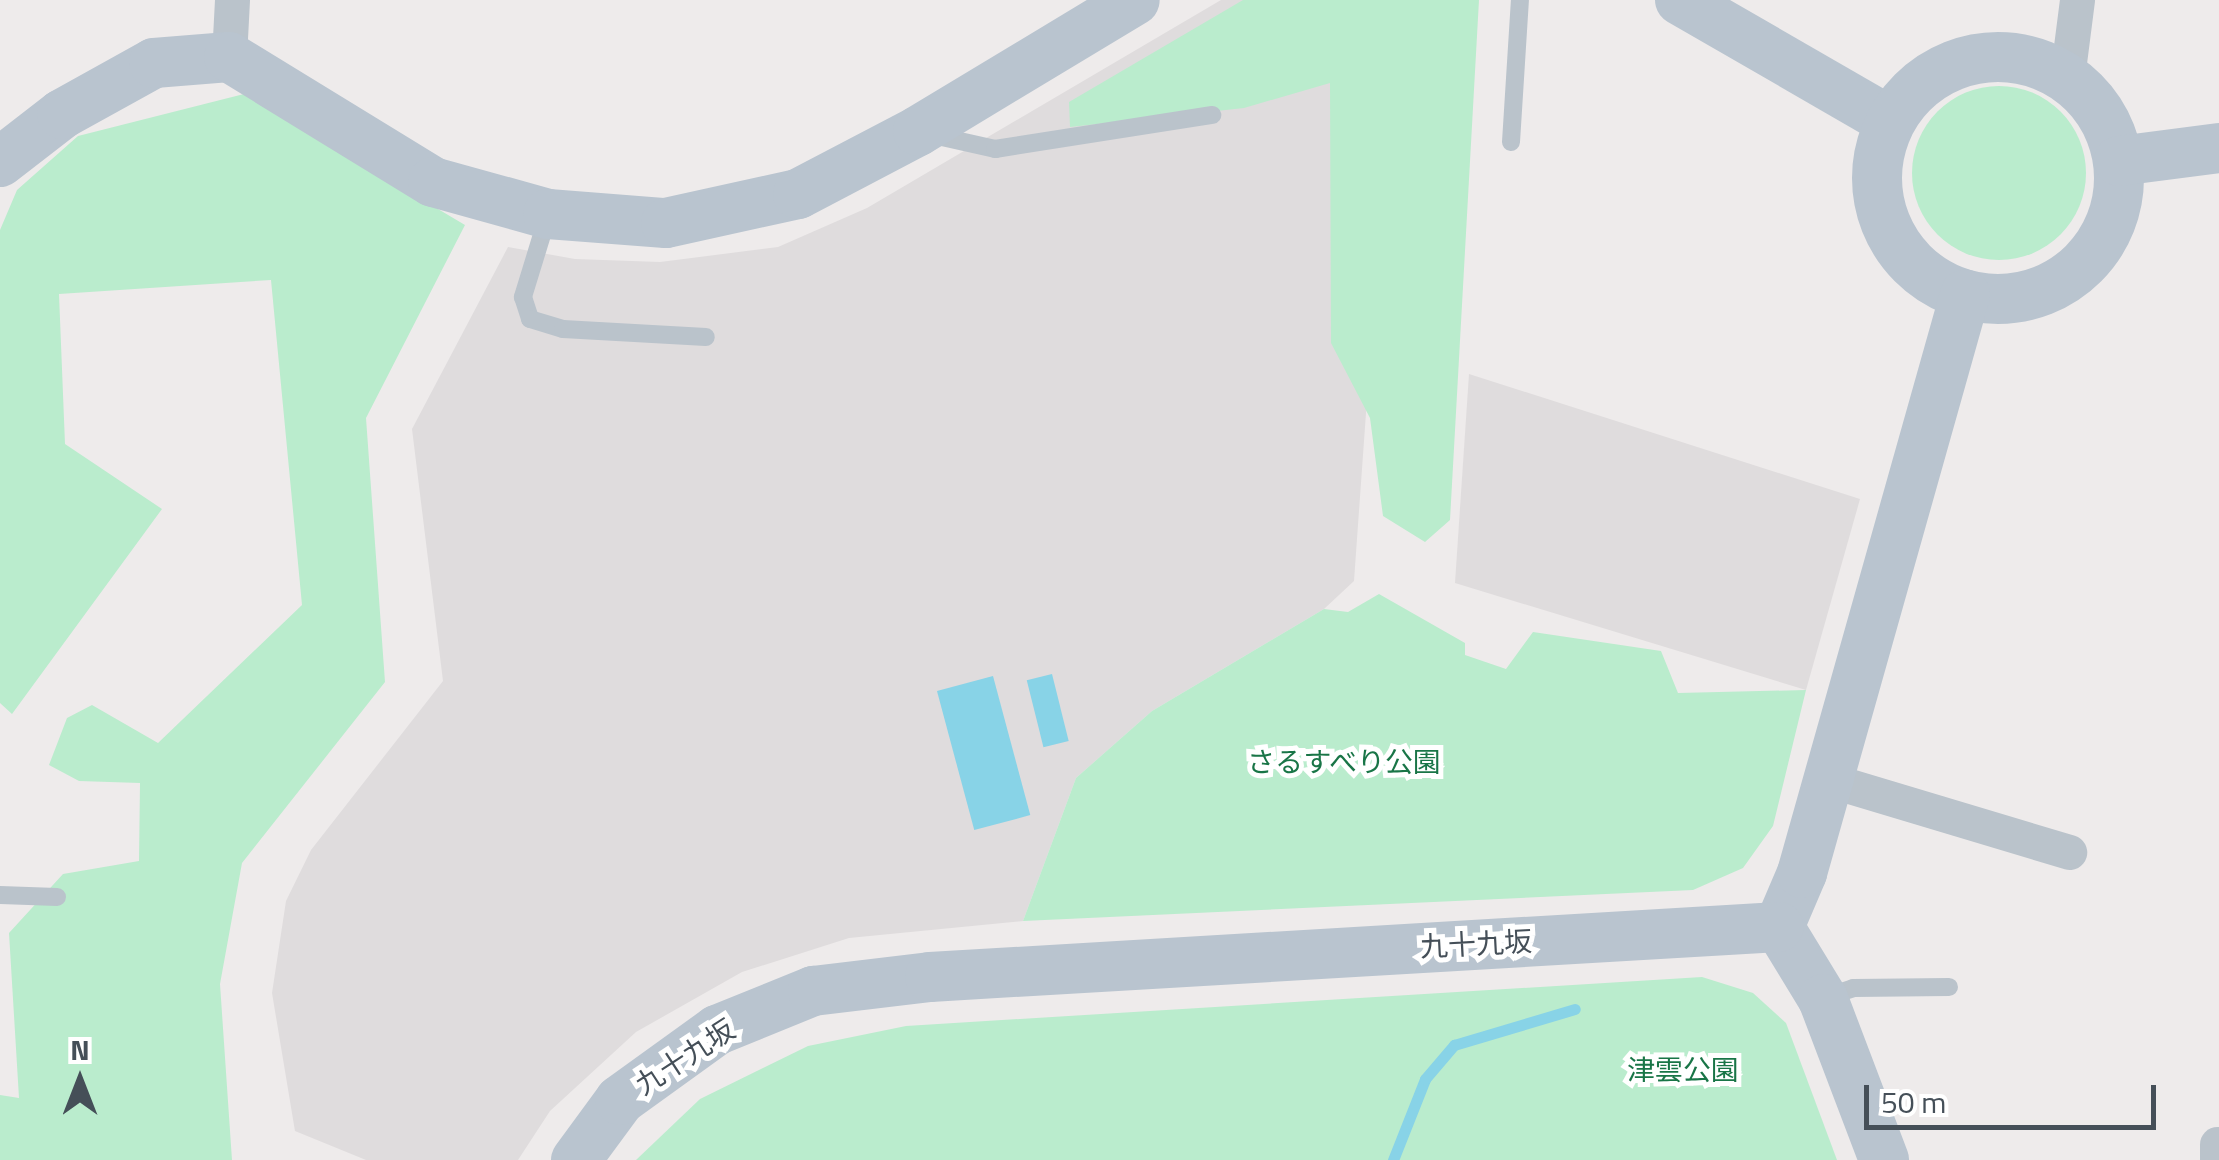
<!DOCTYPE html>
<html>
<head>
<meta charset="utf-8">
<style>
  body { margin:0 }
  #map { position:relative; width:2219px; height:1160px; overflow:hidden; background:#eeebeb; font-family:"Titillium Web","Noto Sans JP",sans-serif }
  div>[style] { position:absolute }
  .education>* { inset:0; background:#dfdcdd }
  .green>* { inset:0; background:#baeccd }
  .round { border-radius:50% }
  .water>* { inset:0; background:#88d3e7; transform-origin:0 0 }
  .stream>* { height:11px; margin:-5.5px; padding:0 5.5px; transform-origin:5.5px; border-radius:5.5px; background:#88d3e7 }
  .lane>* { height:18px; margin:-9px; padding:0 9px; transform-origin:9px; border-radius:9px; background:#bac3cb }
  .street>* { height:35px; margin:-17.5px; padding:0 17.5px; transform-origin:17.5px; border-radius:17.5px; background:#bac3cb }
  .secondary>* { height:50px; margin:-25px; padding:0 25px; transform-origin:25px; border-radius:25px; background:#b9c4cf }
  .secondary>.ring { margin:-25px; padding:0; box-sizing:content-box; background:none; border:50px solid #b9c4cf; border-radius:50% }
  span { translate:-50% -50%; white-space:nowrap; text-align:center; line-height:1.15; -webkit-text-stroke:10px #fff; paint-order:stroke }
  .park-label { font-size:28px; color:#197547 }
  .street-label { font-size:28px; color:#454f58 }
  .north { position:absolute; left:30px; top:1030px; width:100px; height:100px; -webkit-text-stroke:8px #fff; paint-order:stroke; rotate:0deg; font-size:28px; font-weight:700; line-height:40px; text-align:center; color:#454f58 }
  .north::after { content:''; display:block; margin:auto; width:35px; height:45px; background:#454f58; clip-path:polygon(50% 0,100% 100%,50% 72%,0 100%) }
  .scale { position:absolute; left:1864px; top:1085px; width:292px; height:45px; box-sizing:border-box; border:5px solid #454f58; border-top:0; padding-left:12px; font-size:30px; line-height:35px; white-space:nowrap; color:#454f58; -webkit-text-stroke:8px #fff; paint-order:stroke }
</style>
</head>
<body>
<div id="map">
  <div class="education">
    <div style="clip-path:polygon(1221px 0,1456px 0,1387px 119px,1354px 581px,1324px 609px,1152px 711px,1076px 778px,1023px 921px,849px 938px,742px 972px,636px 1032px,550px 1111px,518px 1160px,366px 1160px,295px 1131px,272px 993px,286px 901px,311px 850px,443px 681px,412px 429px,508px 247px,575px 259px,660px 262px,778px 247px,867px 208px)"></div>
    <div style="clip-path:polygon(1469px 374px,1860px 499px,1806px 690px,1455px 583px)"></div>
  </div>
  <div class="green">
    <div style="clip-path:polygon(1243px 0,1479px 0,1450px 520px,1425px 542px,1383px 516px,1370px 418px,1331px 343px,1330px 83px,1244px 108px,1070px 127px,1069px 102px)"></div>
    <div class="round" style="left:1912px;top:86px;width:174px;height:174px"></div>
    <div style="clip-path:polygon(244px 94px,465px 225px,366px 418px,385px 682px,242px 863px,220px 984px,232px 1160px,0 1160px,0 1095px,19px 1098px,9px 933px,63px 874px,139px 861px,140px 783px,79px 781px,49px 765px,67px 718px,92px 705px,158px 743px,302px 605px,271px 280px,59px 294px,65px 444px,162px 509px,12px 714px,0 703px,0 230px,17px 190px,78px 136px)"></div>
    <div style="clip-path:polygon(1379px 594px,1465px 643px,1465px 655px,1506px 669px,1533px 632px,1661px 651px,1678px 693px,1806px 690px,1773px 826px,1743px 868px,1693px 890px,1023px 921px,1076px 778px,1152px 711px,1324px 609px,1348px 612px)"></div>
    <div style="clip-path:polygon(1702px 977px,1753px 993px,1786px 1023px,1837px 1160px,636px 1160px,700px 1099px,808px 1046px,906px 1026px)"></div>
  </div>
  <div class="water">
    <div style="left:1052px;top:674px;width:69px;height:26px;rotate:76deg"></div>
    <div style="left:993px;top:676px;width:144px;height:58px;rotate:75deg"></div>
  </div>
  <div class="stream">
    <div style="left:1393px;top:1160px;width:87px;rotate:-68.4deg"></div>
    <div style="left:1425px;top:1079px;width:45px;rotate:-49.5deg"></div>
    <div style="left:1454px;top:1045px;width:126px;rotate:-16.6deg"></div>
  </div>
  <div class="lane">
    <div style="left:933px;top:135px;width:64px;rotate:12.7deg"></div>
    <div style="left:995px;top:149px;width:220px;rotate:-8.9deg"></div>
    <div style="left:1511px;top:142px;width:142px;rotate:-86.4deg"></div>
    <div style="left:548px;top:215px;width:86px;rotate:107deg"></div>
    <div style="left:523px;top:297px;width:23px;rotate:72deg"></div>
    <div style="left:530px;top:319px;width:34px;rotate:17deg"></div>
    <div style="left:563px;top:329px;width:143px;rotate:3.2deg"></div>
    <div style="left:0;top:895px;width:57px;rotate:2deg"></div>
    <div style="left:1823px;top:998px;width:32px;rotate:-18deg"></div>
    <div style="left:1853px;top:988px;width:96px;rotate:-0.6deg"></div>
  </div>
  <div class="street">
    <div style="left:229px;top:57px;width:57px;rotate:-87deg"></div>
    <div style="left:2067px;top:78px;width:79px;rotate:-82.7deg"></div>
    <div style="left:1826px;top:779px;width:254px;rotate:16.7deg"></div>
    <div style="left:2217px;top:1160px;width:16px;rotate:-90deg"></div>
  </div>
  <div class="secondary">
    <div style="left:1680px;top:0;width:242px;rotate:30deg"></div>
    <div class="ring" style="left:1877px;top:57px;width:192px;height:192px"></div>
    <div style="left:2119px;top:161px;width:101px;rotate:-7.4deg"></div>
    <div style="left:0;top:162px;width:78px;rotate:-37.7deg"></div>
    <div style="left:62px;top:114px;width:105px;rotate:-29deg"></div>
    <div style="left:154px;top:63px;width:75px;rotate:-4.6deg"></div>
    <div style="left:229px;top:57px;width:239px;rotate:31.5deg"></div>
    <div style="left:433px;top:182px;width:119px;rotate:15.5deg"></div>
    <div style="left:548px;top:214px;width:118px;rotate:4.4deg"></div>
    <div style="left:666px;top:223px;width:135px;rotate:-12.4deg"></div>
    <div style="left:798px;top:194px;width:136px;rotate:-27.7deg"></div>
    <div style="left:918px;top:131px;width:253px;rotate:-31.1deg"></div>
    <div style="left:1779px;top:927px;width:59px;rotate:-66.9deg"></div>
    <div style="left:1802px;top:873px;width:601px;rotate:-74.25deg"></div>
    <div style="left:1779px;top:927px;width:84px;rotate:58.6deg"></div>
    <div style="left:1823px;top:999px;width:172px;rotate:69.2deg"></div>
    <div style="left:576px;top:1160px;width:74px;rotate:-53.7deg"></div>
    <div style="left:620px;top:1100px;width:120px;rotate:-35.8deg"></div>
    <div style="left:717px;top:1030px;width:104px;rotate:-22.1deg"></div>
    <div style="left:813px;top:991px;width:118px;rotate:-6.8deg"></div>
    <div style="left:930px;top:977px;width:850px;rotate:-3.37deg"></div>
  </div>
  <div class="park-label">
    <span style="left:1344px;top:762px">さるすべり公園</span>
    <span style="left:1683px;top:1070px">津雲公園</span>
  </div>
  <div class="street-label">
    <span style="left:1476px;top:944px;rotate:-3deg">九十九坂</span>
    <span style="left:685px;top:1057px;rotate:-33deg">九十九坂</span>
  </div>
  <div class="north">N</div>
  <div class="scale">50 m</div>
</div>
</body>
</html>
